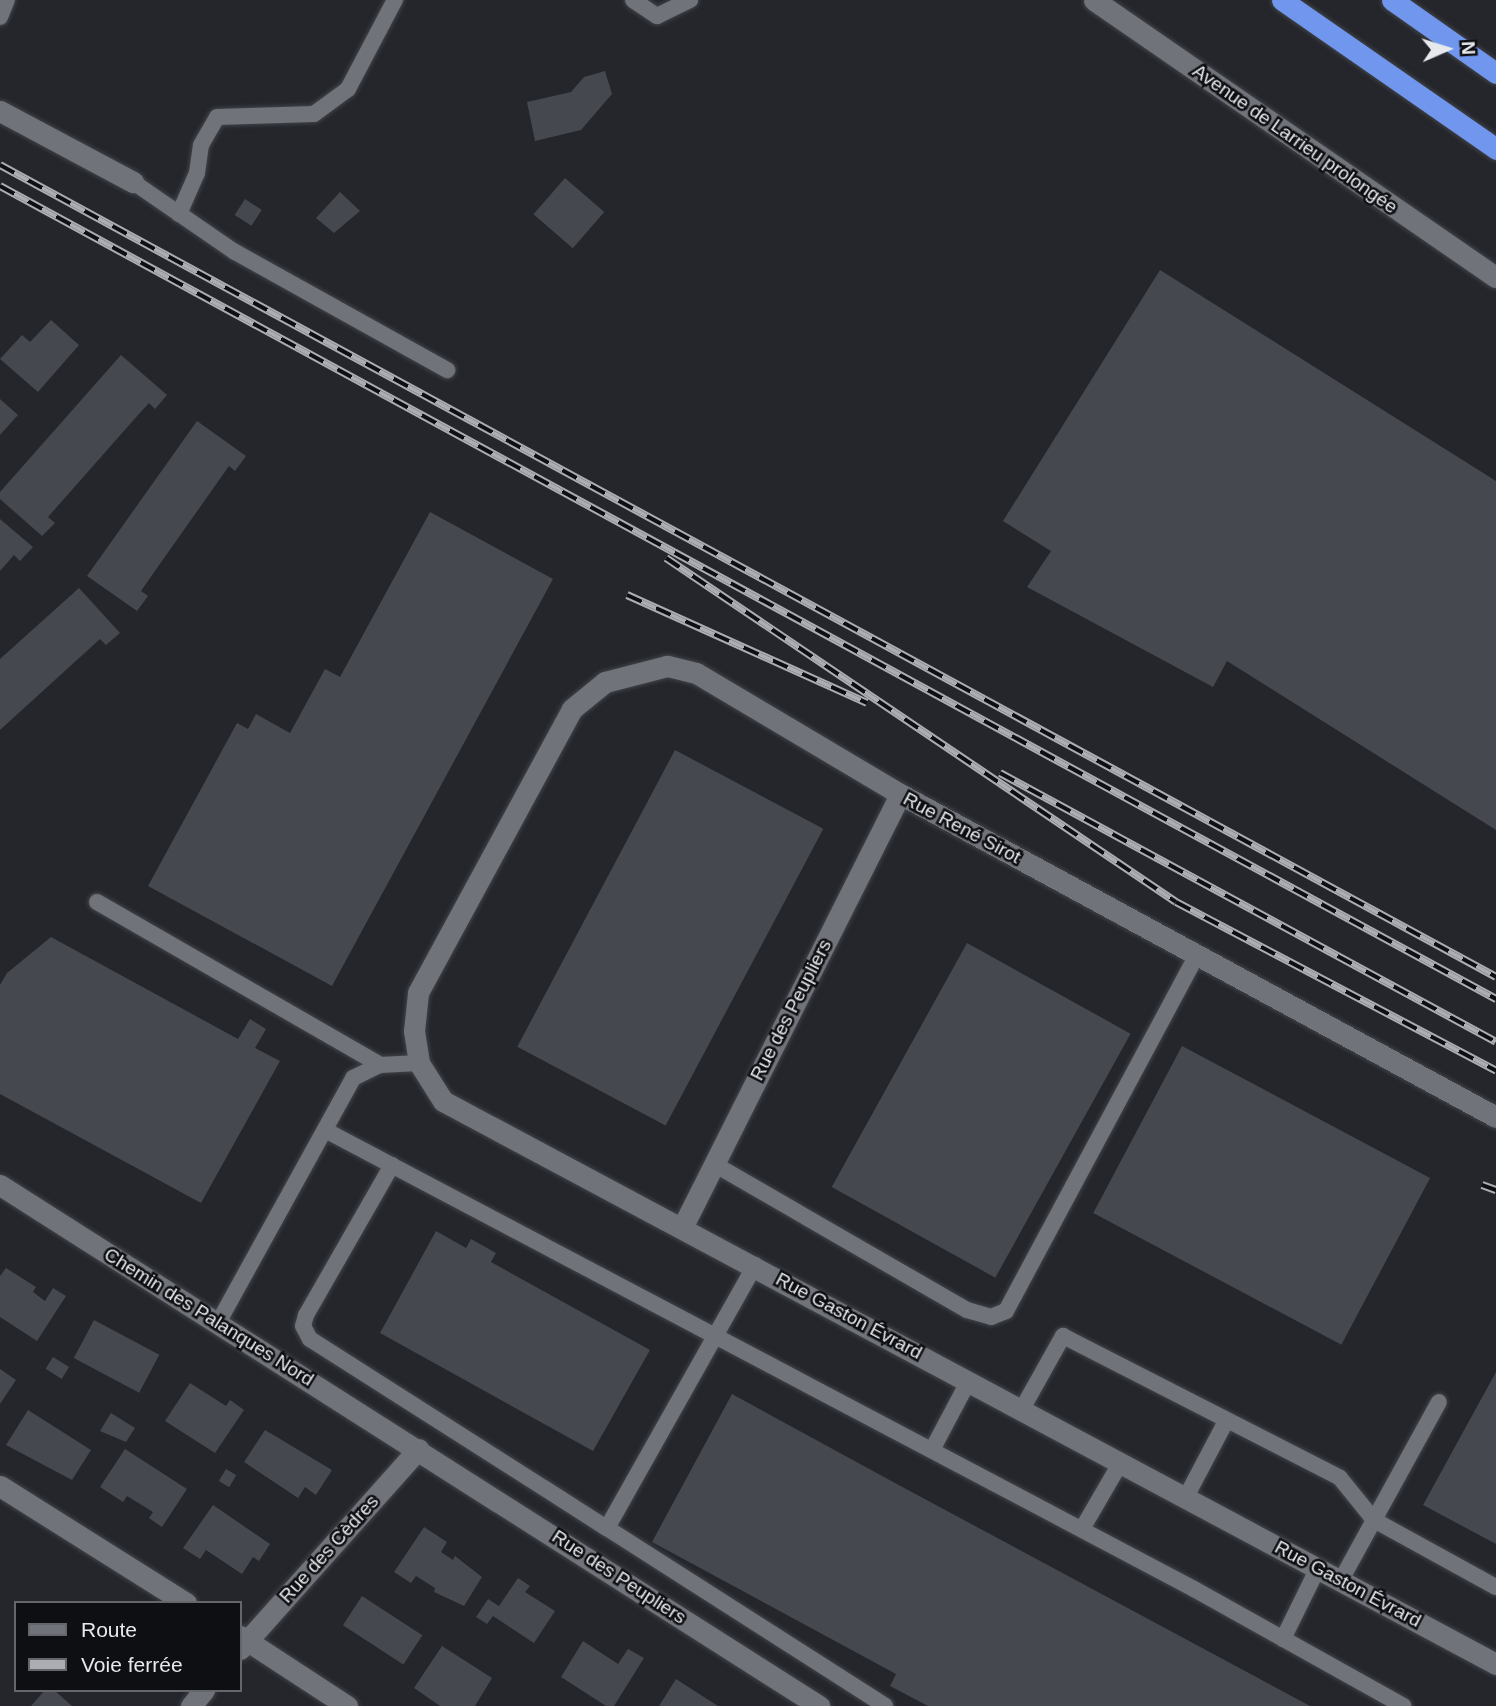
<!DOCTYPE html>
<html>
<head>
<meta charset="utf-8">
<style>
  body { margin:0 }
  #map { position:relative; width:1496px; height:1706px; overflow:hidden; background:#24262c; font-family:Helvetica,sans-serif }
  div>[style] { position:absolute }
  .building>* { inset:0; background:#45484e; transform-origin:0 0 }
  .roads { filter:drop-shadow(0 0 2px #414348) drop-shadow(0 0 2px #414348) }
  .lane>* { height:16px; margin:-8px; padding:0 8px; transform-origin:8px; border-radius:8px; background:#70737a }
  .street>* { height:21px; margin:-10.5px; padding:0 10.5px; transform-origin:10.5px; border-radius:10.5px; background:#70737a }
  .highway>* { height:21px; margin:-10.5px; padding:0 10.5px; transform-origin:10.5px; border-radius:10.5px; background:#7097ed }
  .rail>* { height:8px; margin-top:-4px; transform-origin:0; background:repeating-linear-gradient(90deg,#0e0f12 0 16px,#abadb2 0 32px); box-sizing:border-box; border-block:2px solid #abadb2 }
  span { translate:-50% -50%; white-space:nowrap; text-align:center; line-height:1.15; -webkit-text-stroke:5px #0e0f12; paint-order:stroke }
  .street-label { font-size:19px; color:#e7e9ed }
  .legend { position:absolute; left:14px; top:1601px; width:228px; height:91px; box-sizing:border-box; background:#0e0f12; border:2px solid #65666a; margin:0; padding:9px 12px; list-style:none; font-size:21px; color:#e7e9ed }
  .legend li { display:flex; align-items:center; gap:14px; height:35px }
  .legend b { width:35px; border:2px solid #65666a }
  .north { position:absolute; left:1412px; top:14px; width:70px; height:70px; -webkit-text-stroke:5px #0e0f12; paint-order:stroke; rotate:87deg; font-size:19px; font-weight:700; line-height:28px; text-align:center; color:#e7e9ed }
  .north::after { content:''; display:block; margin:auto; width:24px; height:32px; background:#e7e9ed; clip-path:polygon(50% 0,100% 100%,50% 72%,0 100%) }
</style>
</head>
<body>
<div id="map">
  <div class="building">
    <div style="clip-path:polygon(605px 71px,612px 94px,581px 130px,535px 141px,527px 102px,571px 92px,584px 77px)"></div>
    <div style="left:565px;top:178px;width:52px;height:48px;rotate:41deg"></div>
    <div style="clip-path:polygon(340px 192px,360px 211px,334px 233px,316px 218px)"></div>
    <div style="left:245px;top:199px;width:20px;height:19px;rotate:33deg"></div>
    <div style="clip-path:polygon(1160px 270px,1496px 481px,1496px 830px,1227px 661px,1213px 687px,1027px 587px,1051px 551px,1003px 521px)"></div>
    <div style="clip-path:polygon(51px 320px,79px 345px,38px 392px,0 359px,22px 335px,30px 342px)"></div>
    <div style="clip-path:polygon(121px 355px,167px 395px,155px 409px,149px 403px,138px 415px,48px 517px,55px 523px,42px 536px,0 499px,0 492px)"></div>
    <div style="clip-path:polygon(0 399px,18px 415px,0 435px)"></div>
    <div style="clip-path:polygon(197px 421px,246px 456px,235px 471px,229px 466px,150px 578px,141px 591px,148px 596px,137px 611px,87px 576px)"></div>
    <div style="clip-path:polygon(430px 512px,553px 579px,332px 986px,148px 886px,237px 723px,248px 729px,256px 714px,290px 733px,325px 669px,340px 677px)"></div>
    <div style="clip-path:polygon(0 519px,33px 547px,20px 561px,14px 555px,0 571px)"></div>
    <div style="clip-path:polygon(79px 588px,120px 633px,106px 645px,100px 639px,0 730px,0 659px)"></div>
    <div style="left:675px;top:750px;width:168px;height:336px;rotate:28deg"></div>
    <div style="clip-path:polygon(51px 937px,238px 1039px,250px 1019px,266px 1029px,255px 1048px,280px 1061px,201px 1203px,0 1094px,0 985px,7px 973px)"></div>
    <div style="left:967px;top:943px;width:187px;height:279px;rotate:29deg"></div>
    <div style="left:1182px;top:1046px;width:281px;height:189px;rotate:28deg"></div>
    <div style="clip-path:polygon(436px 1231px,466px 1248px,471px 1239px,496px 1253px,491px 1262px,650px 1350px,593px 1451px,380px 1333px)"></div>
    <div style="clip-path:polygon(6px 1268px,36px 1287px,33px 1292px,45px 1301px,53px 1288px,66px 1296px,37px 1341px,0 1317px,0 1276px)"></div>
    <div style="left:94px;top:1320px;width:74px;height:43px;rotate:28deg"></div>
    <div style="left:53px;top:1357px;width:19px;height:14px;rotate:32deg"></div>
    <div style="clip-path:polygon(0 1369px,16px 1380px,0 1404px)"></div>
    <div style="clip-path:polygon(1496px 1372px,1496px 1544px,1423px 1505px)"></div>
    <div style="clip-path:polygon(190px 1383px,226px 1406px,230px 1400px,244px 1410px,215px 1453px,165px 1421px)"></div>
    <div style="clip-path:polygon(732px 1394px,895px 1483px,1310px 1706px,928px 1706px,890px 1686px,896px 1674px,652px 1542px)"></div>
    <div style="clip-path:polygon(28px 1410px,91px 1450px,72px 1480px,6px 1445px)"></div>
    <div style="clip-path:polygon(111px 1413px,135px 1428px,126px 1442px,100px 1431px)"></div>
    <div style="clip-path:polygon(265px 1430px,332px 1470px,316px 1495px,305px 1487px,298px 1498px,244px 1462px)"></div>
    <div style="clip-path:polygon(125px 1449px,187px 1489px,162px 1527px,149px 1518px,153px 1512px,127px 1496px,123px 1502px,100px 1487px)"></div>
    <div style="left:226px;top:1469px;width:12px;height:14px;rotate:31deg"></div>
    <div style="clip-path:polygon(213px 1505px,270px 1544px,259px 1561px,253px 1557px,242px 1574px,206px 1550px,200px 1559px,183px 1548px)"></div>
    <div style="clip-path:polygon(424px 1527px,447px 1542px,441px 1552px,453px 1560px,455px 1556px,482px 1577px,464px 1606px,434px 1592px,435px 1588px,416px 1576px,411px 1583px,394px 1572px)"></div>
    <div style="clip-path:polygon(518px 1578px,530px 1586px,525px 1592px,555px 1611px,534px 1643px,493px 1616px,487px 1624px,476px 1617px,488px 1599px,499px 1606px)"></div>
    <div style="left:362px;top:1596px;width:72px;height:35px;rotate:33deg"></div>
    <div style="clip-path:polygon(583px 1641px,618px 1664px,628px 1649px,644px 1658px,614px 1706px,606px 1706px,561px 1677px)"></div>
    <div style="clip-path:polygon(442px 1646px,492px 1678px,475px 1706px,440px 1706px,414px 1688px)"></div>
    <div style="clip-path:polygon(676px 1679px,718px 1706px,659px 1706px)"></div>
    <div style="clip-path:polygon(45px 1690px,54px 1690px,72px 1706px,31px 1706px)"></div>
  </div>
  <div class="roads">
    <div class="lane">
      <div style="left:633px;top:0;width:29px;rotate:34deg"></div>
      <div style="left:657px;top:16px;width:37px;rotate:-26deg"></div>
      <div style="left:0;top:17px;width:18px;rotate:-68deg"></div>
      <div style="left:133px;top:182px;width:124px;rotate:34.5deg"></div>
      <div style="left:235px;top:252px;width:243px;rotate:29.1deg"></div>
      <div style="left:179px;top:214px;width:45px;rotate:-66.3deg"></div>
      <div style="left:197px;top:173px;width:28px;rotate:-82deg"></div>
      <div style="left:201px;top:145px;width:32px;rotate:-60deg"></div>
      <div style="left:217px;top:117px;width:97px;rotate:-1.8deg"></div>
      <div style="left:314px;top:114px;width:42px;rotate:-36.3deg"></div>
      <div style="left:348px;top:89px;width:101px;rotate:-62.2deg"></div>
      <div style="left:97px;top:902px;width:327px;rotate:29.9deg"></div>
      <div style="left:325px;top:1130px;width:983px;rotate:27.84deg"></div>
      <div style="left:1194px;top:1589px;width:240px;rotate:29.2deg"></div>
      <div style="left:714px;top:1164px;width:292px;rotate:30deg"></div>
      <div style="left:967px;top:1310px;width:25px;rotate:16deg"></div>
      <div style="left:991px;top:1317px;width:16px;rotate:-22deg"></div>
      <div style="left:1006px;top:1311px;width:404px;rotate:-61.8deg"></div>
      <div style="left:392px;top:1165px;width:173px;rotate:119.8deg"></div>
      <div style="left:306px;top:1315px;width:11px;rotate:105deg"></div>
      <div style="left:303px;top:1326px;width:15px;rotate:62deg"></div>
      <div style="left:310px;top:1339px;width:352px;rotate:32.5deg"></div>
      <div style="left:607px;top:1528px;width:302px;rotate:-60.6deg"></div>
      <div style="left:218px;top:1323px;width:280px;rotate:-61.1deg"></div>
      <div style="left:353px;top:1078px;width:30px;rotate:-26deg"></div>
      <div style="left:380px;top:1065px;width:39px;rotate:-3deg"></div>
      <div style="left:1022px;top:1409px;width:84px;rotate:-60.7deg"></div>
      <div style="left:1063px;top:1336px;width:311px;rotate:27.1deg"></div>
      <div style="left:1340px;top:1478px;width:54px;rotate:51deg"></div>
      <div style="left:1374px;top:1520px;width:139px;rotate:28.8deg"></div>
      <div style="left:932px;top:1450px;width:79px;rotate:-62.1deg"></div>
      <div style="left:1186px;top:1497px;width:86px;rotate:-62.2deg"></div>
      <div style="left:607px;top:1528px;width:330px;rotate:32.6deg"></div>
      <div style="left:1082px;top:1529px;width:78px;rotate:-59.8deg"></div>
      <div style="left:1341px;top:1580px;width:203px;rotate:-61.2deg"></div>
      <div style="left:1283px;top:1639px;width:79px;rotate:-63.8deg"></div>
    </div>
    <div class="street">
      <div style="left:1094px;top:0;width:488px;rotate:34.6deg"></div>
      <div style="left:0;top:111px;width:151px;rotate:28.1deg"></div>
      <div style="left:1496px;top:1117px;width:678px;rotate:-151.54deg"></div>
      <div style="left:900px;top:794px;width:237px;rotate:-149.3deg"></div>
      <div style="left:696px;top:673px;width:30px;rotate:-166deg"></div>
      <div style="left:667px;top:666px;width:64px;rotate:165.5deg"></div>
      <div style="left:605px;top:682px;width:43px;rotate:140.7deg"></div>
      <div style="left:572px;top:709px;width:323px;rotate:118.5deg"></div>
      <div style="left:418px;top:993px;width:38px;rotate:96deg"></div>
      <div style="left:414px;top:1031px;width:32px;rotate:81deg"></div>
      <div style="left:419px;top:1063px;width:45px;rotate:57.7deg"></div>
      <div style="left:443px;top:1101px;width:1194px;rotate:28.13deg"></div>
      <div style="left:0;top:1185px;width:971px;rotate:32.46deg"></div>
      <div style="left:683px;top:1226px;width:483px;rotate:-63.3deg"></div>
      <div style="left:0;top:1486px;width:220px;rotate:32.2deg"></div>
      <div style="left:240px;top:1636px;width:128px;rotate:33.2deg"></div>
      <div style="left:240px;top:1649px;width:268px;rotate:-48.3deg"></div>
      <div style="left:191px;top:1706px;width:21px;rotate:-51deg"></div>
    </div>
    <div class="highway">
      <div style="left:1282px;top:0;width:261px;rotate:34.8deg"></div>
      <div style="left:1392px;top:0;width:127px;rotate:35.1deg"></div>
    </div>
  </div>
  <div class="rail">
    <div style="left:0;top:165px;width:1702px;rotate:28.49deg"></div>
    <div style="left:0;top:186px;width:1703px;rotate:28.52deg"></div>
    <div style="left:666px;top:558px;width:615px;rotate:34deg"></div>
    <div style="left:1176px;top:902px;width:362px;rotate:27.8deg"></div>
    <div style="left:627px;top:595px;width:263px;rotate:24.2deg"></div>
    <div style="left:1000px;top:773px;width:564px;rotate:28.47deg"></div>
    <div style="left:1482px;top:1185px;width:15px;rotate:20deg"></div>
  </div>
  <div class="street-label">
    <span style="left:1295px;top:139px;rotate:35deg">Avenue de Larrieu prolongée</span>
    <span style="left:962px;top:828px;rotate:28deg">Rue René Sirot</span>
    <span style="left:791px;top:1010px;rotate:-63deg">Rue des Peupliers</span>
    <span style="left:849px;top:1316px;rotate:28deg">Rue Gaston Évrard</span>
    <span style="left:209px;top:1317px;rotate:32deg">Chemin des Palanques Nord</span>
    <span style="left:329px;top:1549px;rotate:-48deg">Rue des Cèdres</span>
    <span style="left:619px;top:1577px;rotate:33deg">Rue des Peupliers</span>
    <span style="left:1348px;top:1584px;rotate:28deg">Rue Gaston Évrard</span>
  </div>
  <ul class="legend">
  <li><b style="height:9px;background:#70737a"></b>Route</li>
  <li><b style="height:9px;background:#abadb2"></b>Voie ferrée</li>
  </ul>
  <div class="north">N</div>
</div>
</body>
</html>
